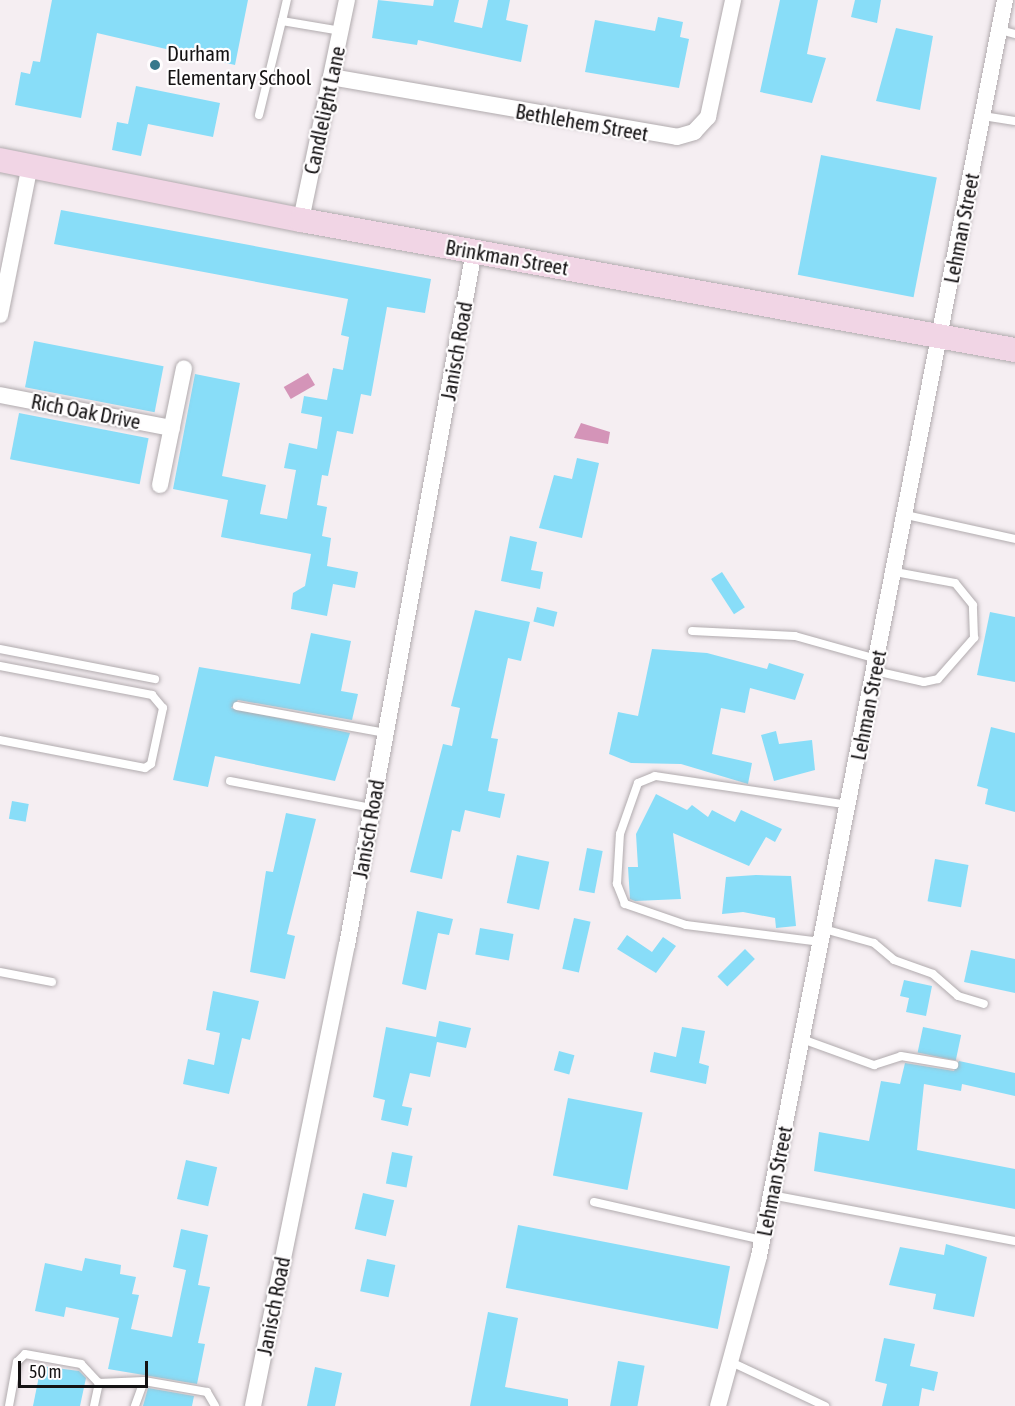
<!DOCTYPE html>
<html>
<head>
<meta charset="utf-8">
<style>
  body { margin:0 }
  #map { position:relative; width:1015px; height:1406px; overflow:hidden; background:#f5eef2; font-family:"Asap Condensed",sans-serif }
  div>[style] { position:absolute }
  .water>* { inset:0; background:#d494b8; transform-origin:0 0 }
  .building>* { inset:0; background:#88ddf8; transform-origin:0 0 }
  .roads { filter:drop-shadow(0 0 2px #b1abae) drop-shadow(0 0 2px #b1abae) }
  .lane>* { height:8px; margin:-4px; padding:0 4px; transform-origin:4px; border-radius:4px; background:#fff }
  .street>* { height:16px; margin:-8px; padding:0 8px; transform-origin:8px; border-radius:8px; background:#fff }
  .secondary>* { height:24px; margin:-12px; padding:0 12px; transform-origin:12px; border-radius:12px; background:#f1d5e5 }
  .dots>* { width:16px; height:16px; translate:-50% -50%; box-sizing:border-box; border:3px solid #fffdfe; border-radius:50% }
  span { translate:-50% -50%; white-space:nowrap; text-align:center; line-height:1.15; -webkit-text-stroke:4.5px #fffdfe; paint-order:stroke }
  .poi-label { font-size:21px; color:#141213 }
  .left { translate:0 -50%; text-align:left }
  .street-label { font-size:21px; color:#141213 }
  .scale { position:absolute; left:18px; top:1361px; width:130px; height:27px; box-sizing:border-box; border:3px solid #141213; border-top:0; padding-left:8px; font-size:18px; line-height:21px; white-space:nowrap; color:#141213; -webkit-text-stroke:4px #fffdfe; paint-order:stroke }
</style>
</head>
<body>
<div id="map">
  <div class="water">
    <div style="left:308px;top:373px;width:14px;height:28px;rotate:60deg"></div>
    <div style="clip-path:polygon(581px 423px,610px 432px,608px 444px,574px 438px)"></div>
  </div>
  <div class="building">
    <div style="clip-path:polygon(52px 0,248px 0,235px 65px,97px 33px,81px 118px,15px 105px,21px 72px,30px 74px,33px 61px,40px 62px)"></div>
    <div style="clip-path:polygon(378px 0,433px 6px,434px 0,459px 0,454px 22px,482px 28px,488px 0,510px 0,506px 20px,528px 25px,521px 62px,418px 40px,417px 45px,372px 38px)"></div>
    <div style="clip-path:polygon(780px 0,818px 0,807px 54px,826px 58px,812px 103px,760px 92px)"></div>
    <div style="clip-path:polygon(855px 0,881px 0,877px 23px,851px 17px)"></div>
    <div style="clip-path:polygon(658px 17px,683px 22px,680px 37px,689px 39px,679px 88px,585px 72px,595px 20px,655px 31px)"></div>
    <div style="clip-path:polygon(896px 28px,933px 36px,920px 110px,876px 101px)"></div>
    <div style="clip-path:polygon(136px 86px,220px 103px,213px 137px,148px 124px,141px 156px,112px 150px,117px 122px,128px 124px)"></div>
    <div style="left:821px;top:155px;width:118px;height:122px;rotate:11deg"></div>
    <div style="clip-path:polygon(61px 210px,431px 279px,425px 313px,387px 307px,371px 396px,361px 394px,353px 434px,337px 431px,328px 476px,322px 475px,317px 505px,327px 507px,322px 536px,331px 538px,327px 566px,358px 572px,355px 588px,333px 584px,327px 616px,291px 609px,293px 593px,305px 586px,311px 554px,221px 537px,228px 500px,173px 489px,195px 374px,240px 383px,222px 476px,266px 485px,260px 514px,287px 519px,296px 470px,284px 468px,289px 443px,317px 449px,322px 417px,301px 413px,304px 396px,327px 400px,333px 368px,343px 370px,349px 337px,341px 335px,348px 299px,54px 244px)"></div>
    <div style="left:34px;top:341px;width:132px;height:47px;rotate:11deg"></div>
    <div style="left:19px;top:413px;width:132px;height:47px;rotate:11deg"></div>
    <div style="clip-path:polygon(577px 458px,599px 463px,582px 538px,539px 528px,554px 475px,572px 479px)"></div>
    <div style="clip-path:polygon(510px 536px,537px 542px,531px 570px,543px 572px,540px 589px,501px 581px)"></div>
    <div style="left:722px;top:572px;width:42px;height:13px;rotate:57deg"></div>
    <div style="left:537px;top:607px;width:21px;height:15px;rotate:14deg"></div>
    <div style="clip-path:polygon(475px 610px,530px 622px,521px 661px,508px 658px,491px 738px,498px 739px,488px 791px,505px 794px,500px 818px,465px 810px,460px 832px,452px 830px,442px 879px,410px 872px,443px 744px,452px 746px,460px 708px,451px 706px)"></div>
    <div style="clip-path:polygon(990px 612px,1015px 617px,1015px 682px,977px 675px)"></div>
    <div style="clip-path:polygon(311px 633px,351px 641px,341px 691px,358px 694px,352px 720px,238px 700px,231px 708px,350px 733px,335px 781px,215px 756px,208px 787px,173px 780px,199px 667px,300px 684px)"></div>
    <div style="clip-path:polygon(652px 649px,707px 653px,767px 669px,769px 663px,804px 674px,795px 700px,750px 688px,745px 713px,721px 708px,712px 754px,752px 763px,748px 784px,681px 764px,631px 763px,609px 754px,618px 712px,638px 716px)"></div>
    <div style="clip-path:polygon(991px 727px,1015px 733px,1015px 812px,985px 804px,988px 789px,977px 786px)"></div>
    <div style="clip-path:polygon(776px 731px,779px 744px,812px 740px,815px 770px,774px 781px,761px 735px)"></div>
    <div style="clip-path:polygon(656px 794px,687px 810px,692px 805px,708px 817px,712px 810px,735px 822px,741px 810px,782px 829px,775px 842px,766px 837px,749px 866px,673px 833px,681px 899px,635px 901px,630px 899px,628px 867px,638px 867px,636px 834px)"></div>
    <div style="left:12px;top:801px;width:17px;height:18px;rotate:10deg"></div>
    <div style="clip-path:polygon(286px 813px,316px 819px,287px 934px,295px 936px,285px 979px,250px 972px,266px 871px,273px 872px)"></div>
    <div style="left:587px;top:848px;width:16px;height:43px;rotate:11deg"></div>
    <div style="left:517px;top:855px;width:33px;height:49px;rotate:12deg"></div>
    <div style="left:935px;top:859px;width:34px;height:43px;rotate:10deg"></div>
    <div style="clip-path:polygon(756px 875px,791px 876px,796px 926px,776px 928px,775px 918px,743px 912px,722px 914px,726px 877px)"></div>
    <div style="clip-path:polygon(417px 911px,453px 919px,449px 935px,438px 933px,426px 990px,402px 984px)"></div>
    <div style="left:574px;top:918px;width:17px;height:52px;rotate:13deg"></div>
    <div style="left:480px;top:928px;width:34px;height:27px;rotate:10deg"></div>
    <div style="clip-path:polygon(627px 935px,652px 952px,663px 937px,676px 946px,656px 973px,617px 949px)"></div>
    <div style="left:745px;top:949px;width:14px;height:39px;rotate:45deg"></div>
    <div style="clip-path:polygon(971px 950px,1015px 959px,1015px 993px,964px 982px)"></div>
    <div style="clip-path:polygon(904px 980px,932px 986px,926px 1016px,906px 1012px,909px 998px,900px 996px)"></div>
    <div style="clip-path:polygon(213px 991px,259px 1001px,250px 1040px,242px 1038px,229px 1094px,183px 1084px,188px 1059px,214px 1065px,220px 1033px,206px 1030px)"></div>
    <div style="clip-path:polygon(439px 1021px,471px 1028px,466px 1048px,437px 1042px,430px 1077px,410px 1073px,402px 1106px,412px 1108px,408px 1126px,381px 1120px,385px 1100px,373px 1097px,386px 1027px,436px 1037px)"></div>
    <div style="clip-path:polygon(682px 1027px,705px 1031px,699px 1063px,709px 1066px,706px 1084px,650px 1072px,654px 1052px,676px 1057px)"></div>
    <div style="left:923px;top:1027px;width:39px;height:26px;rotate:12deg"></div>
    <div style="left:559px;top:1051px;width:16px;height:20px;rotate:15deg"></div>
    <div style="clip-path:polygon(959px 1061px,1015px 1073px,1015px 1096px,962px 1084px,961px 1091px,924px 1084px,917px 1150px,1015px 1169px,1015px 1209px,814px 1171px,819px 1132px,869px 1141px,881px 1081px,900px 1084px,905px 1063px,954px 1071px)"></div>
    <div style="left:568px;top:1098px;width:76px;height:79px;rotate:11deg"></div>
    <div style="left:392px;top:1152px;width:21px;height:32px;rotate:11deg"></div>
    <div style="left:186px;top:1160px;width:32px;height:40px;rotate:13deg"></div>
    <div style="left:363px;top:1193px;width:32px;height:37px;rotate:13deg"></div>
    <div style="left:518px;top:1225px;width:216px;height:64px;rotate:11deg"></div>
    <div style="clip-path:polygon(181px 1229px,208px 1235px,198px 1285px,210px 1287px,198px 1343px,205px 1344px,197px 1384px,108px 1369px,119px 1318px,66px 1307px,64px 1317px,35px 1311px,45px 1263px,82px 1271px,85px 1258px,121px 1265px,120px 1274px,136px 1277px,132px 1294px,139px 1295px,131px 1329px,172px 1337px,186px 1270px,173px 1267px)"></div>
    <div style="clip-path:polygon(946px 1244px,987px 1257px,974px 1317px,933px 1309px,936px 1294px,889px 1285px,900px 1247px,944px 1255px)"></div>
    <div style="left:367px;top:1259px;width:29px;height:33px;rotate:12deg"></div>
    <div style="clip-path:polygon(488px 1312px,518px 1318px,505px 1387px,568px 1399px,568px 1406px,470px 1406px)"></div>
    <div style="clip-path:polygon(884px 1338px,915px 1344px,910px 1366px,938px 1372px,934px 1391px,922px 1388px,919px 1406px,882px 1406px,887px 1384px,875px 1381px)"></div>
    <div style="left:618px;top:1361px;width:27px;height:46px;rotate:10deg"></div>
    <div style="clip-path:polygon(41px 1366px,79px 1371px,86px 1378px,80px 1406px,33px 1406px)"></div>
    <div style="clip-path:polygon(315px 1367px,342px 1373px,335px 1406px,307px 1406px)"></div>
    <div style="clip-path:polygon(148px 1388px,194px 1396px,192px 1406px,143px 1406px)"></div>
  </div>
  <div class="roads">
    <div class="lane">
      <div style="left:282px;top:21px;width:22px;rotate:-77deg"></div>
      <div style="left:1000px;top:30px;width:16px;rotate:15deg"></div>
      <div style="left:259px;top:115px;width:97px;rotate:-76.3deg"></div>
      <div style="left:282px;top:21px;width:60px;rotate:9.6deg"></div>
      <div style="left:983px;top:116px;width:32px;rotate:9deg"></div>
      <div style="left:906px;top:515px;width:112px;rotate:12.4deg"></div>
      <div style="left:692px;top:631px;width:103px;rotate:2.8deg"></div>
      <div style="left:795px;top:636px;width:85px;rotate:15.7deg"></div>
      <div style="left:0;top:649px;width:158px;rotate:11deg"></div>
      <div style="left:0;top:666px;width:155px;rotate:10.8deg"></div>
      <div style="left:152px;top:695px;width:17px;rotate:50deg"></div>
      <div style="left:163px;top:708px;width:57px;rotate:102.1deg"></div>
      <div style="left:151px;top:764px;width:7px;rotate:146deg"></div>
      <div style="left:145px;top:768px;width:148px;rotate:-169.1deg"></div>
      <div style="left:875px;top:671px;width:50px;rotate:12.7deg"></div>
      <div style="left:924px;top:682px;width:14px;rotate:-12deg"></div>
      <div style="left:938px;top:679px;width:55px;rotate:-48.7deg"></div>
      <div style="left:974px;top:638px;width:33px;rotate:-92deg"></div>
      <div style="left:973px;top:605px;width:28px;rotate:-129deg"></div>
      <div style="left:955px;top:583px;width:61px;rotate:-169.6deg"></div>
      <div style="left:237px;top:706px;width:151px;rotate:10.3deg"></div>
      <div style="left:230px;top:781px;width:145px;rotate:10.8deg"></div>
      <div style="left:824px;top:929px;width:52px;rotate:15.6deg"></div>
      <div style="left:874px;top:943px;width:26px;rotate:40deg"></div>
      <div style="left:894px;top:960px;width:41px;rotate:19.7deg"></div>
      <div style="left:933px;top:974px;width:33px;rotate:41deg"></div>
      <div style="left:958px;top:996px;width:27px;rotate:17deg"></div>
      <div style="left:821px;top:942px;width:136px;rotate:-172.8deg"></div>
      <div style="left:686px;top:925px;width:65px;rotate:-161deg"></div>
      <div style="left:625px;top:904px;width:22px;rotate:-112deg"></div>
      <div style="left:617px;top:884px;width:50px;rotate:-86.6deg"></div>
      <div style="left:620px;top:834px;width:54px;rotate:-70.6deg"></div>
      <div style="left:638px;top:783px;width:18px;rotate:-22deg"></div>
      <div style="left:655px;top:776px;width:195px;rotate:8.5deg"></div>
      <div style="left:0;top:972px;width:53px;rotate:10.9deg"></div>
      <div style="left:802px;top:1039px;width:77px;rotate:19.9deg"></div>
      <div style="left:874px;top:1065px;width:28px;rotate:-18deg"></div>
      <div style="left:901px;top:1056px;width:54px;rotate:9.6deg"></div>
      <div style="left:771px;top:1195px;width:248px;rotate:10.7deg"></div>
      <div style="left:594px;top:1202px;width:172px;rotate:12.7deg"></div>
      <div style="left:731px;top:1362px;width:104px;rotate:25.1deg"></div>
      <div style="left:144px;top:1381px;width:64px;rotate:9.9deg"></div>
      <div style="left:207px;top:1392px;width:16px;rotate:60deg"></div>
      <div style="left:9px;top:1406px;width:45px;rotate:-79.7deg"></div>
      <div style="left:17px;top:1362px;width:11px;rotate:-45deg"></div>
      <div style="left:25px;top:1354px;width:57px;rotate:10.1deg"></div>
      <div style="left:81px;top:1364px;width:26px;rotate:47deg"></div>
      <div style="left:99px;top:1383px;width:45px;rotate:-2.5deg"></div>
      <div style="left:144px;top:1381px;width:27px;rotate:110deg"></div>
      <div style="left:94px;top:1406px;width:24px;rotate:-78deg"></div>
    </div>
    <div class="street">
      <div style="left:331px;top:77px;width:351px;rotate:9.8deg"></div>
      <div style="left:677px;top:137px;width:18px;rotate:-16deg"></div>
      <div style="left:694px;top:132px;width:21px;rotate:-47deg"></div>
      <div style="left:708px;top:117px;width:120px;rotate:-77.9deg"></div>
      <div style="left:301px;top:220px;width:225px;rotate:-78.2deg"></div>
      <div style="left:0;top:315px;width:153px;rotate:-78.7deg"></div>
      <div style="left:0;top:395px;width:175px;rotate:10.9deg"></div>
      <div style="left:160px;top:485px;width:119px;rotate:-78.4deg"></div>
      <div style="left:253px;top:1406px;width:470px;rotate:-78.5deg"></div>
      <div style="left:347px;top:945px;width:706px;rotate:-79.63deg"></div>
      <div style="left:718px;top:1406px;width:156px;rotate:-74.7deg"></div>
      <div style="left:759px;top:1256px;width:1280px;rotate:-78.92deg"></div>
    </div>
    <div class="secondary">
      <div style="left:0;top:160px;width:307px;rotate:11.3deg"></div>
      <div style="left:301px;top:220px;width:726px;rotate:10.32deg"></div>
    </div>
  </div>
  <div class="dots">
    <div style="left:155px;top:65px;background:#37788b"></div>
  </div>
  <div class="poi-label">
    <span class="left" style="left:167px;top:65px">Durham<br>Elementary School</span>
  </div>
  <div class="street-label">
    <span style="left:324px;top:110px;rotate:-78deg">Candlelight Lane</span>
    <span style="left:582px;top:122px;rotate:10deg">Bethlehem Street</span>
    <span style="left:961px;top:228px;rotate:-79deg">Lehman Street</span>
    <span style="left:507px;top:257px;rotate:10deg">Brinkman Street</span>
    <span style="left:456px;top:351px;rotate:-80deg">Janisch Road</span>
    <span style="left:86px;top:411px;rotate:11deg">Rich Oak Drive</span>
    <span style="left:868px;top:705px;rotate:-79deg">Lehman Street</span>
    <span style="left:368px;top:829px;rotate:-80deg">Janisch Road</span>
    <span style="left:774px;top:1181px;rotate:-79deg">Lehman Street</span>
    <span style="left:273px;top:1306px;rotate:-79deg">Janisch Road</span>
  </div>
  <div class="scale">50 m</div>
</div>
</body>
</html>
